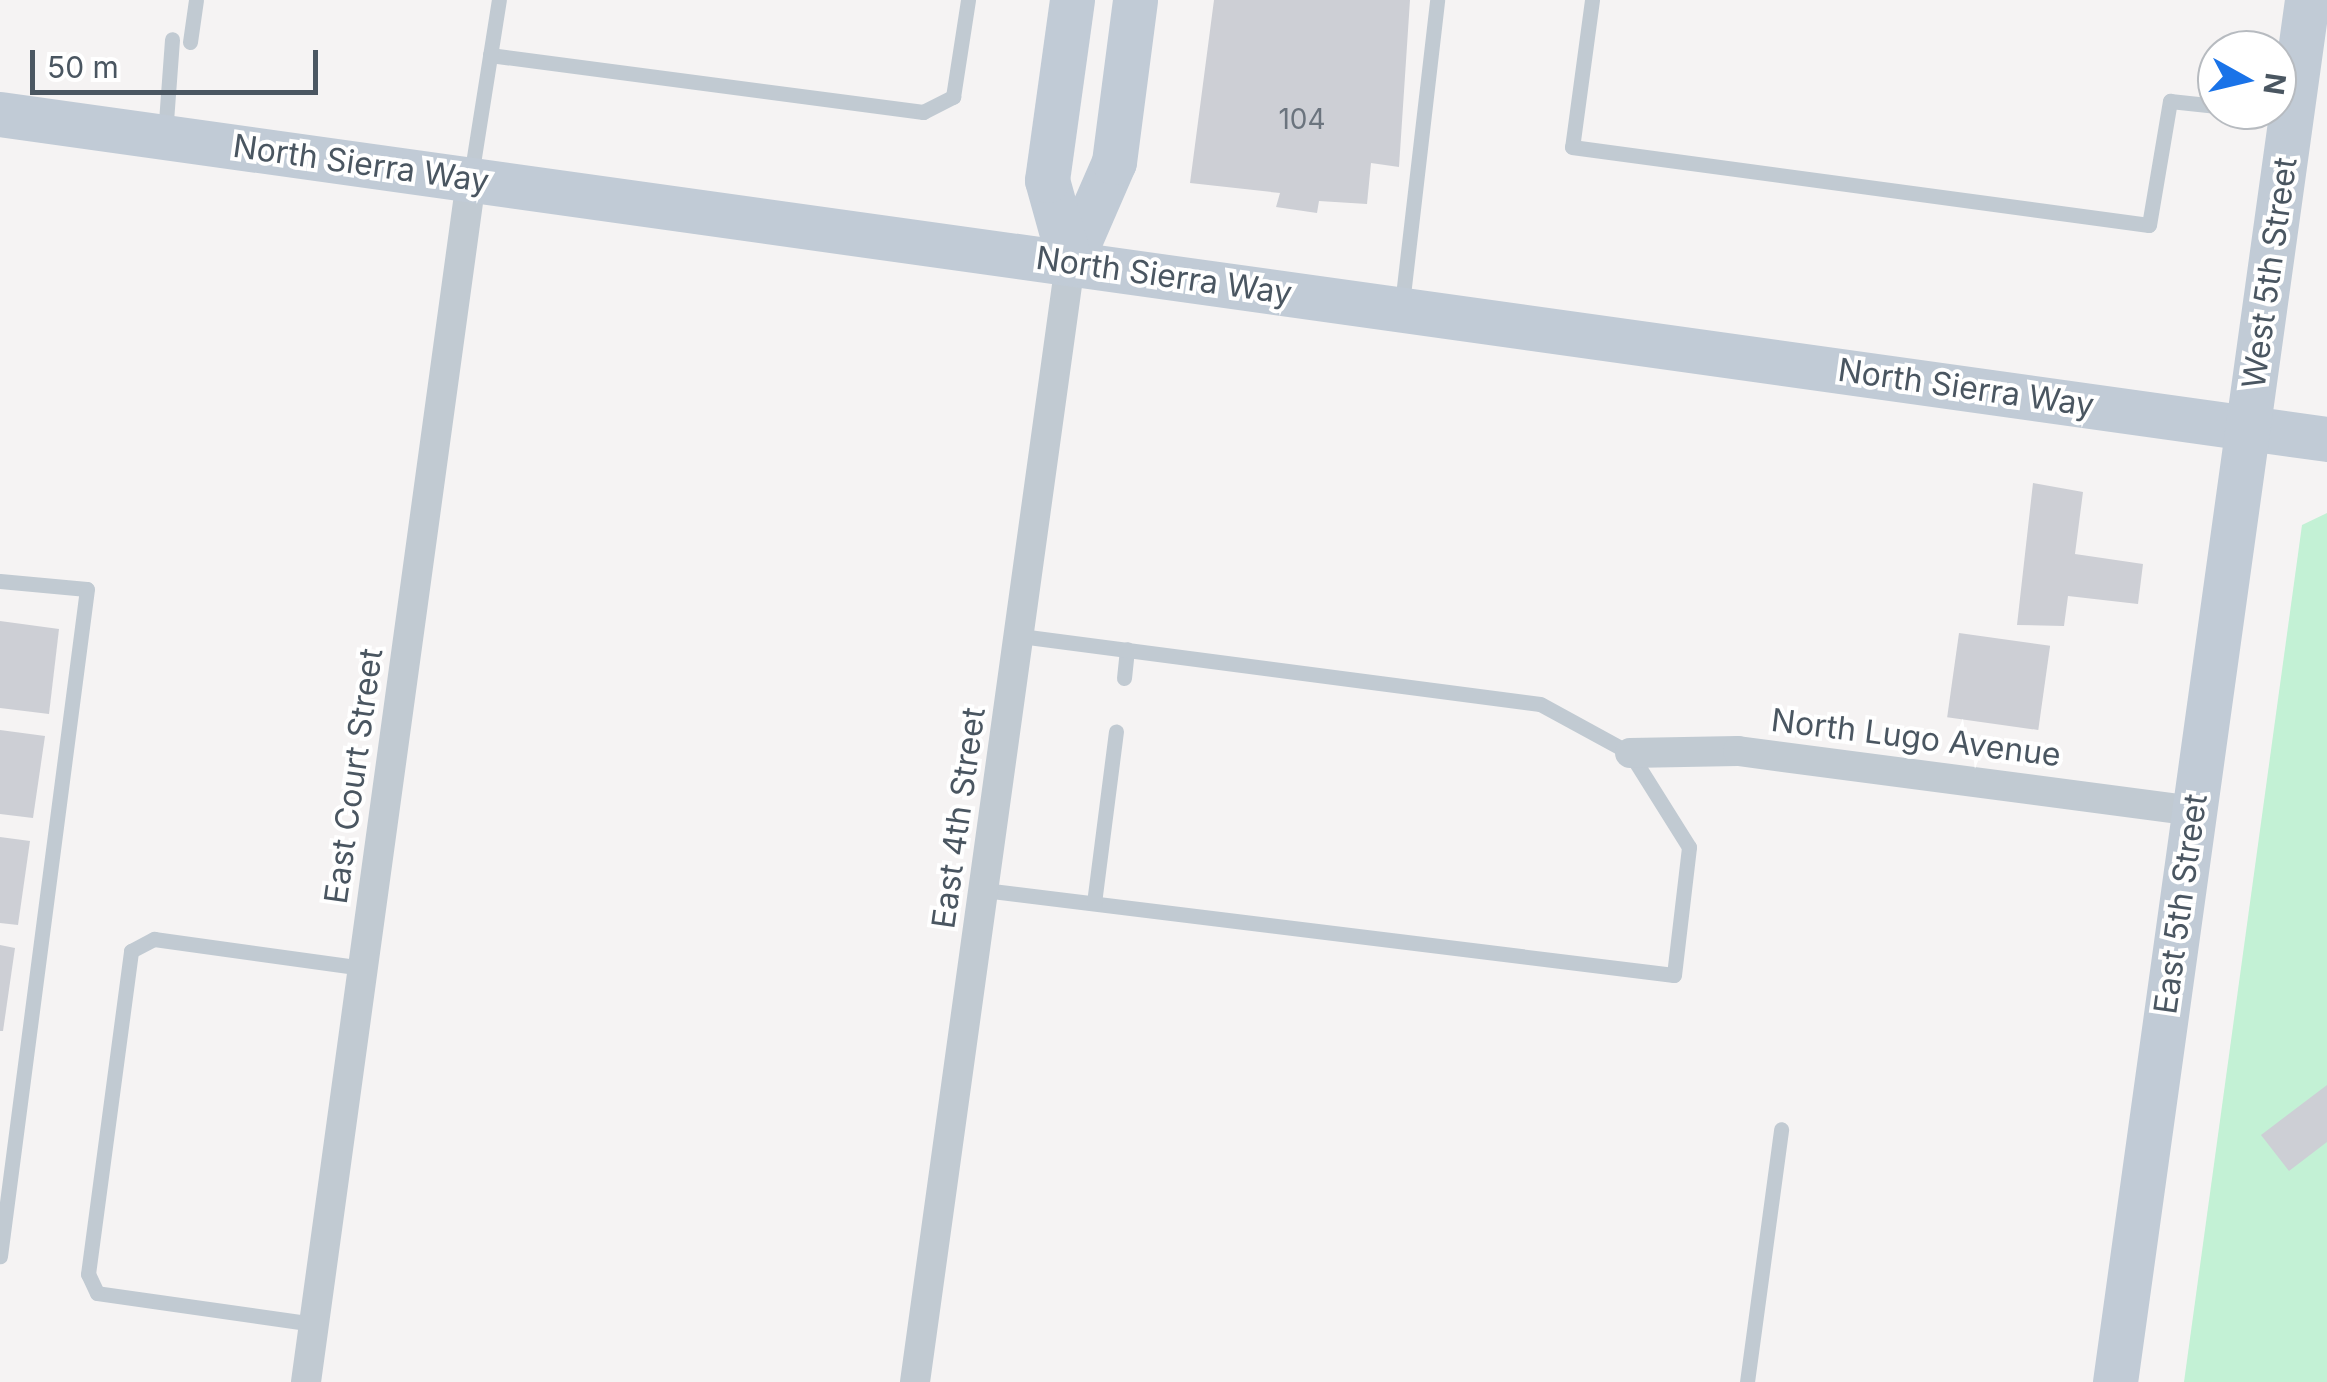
<!DOCTYPE html>
<html>
<head>
<meta charset="utf-8">
<style>
  body { margin:0 }
  #map { position:relative; width:2327px; height:1382px; overflow:hidden; background:#f5f3f3; font-family:Inter,sans-serif }
  div>[style] { position:absolute }
  .green>* { inset:0; background:#c3f1d5 }
  .building>* { inset:0; background:#cdcfd5; transform-origin:0 0 }
  .lane>* { height:15px; margin:-7.5px; padding:0 7.5px; transform-origin:7.5px; border-radius:7.5px; background:#c1cad2 }
  .street>* { height:30px; margin:-15px; padding:0 15px; transform-origin:15px; border-radius:15px; background:#c1cad2 }
  .secondary>* { height:45px; margin:-22.5px; padding:0 22.5px; transform-origin:22.5px; border-radius:22.5px; background:#c1cbd6 }
  span { translate:-50% -50%; white-space:nowrap; text-align:center; line-height:1.15; -webkit-text-stroke:8px #fff; paint-order:stroke }
  .number-label { font-size:28px; color:#6b747e }
  .number-label span { -webkit-text-stroke-width:0 }
  .street-label { font-size:32px; color:#4a5661 }
  .north { position:absolute; left:2197px; top:30px; width:100px; height:100px; box-sizing:border-box; background:#fff; border:2px solid #b7bbc0; border-radius:50%; rotate:98deg; font-size:28px; font-weight:700; line-height:40px; text-align:center; color:#4a5661 }
  .north::after { content:''; display:block; margin:auto; width:35px; height:45px; background:#1a73e8; clip-path:polygon(50% 0,100% 100%,50% 72%,0 100%) }
  .scale { position:absolute; left:30px; top:50px; width:288px; height:45px; box-sizing:border-box; border:5px solid #4a5661; border-top:0; padding-left:12px; font-size:30px; line-height:35px; white-space:nowrap; color:#4a5661; -webkit-text-stroke:8px #fff; paint-order:stroke }
</style>
</head>
<body>
<div id="map">
  <div class="green">
    <div style="clip-path:polygon(2327px 513px,2327px 1382px,2184px 1382px,2302px 525px)"></div>
  </div>
  <div class="building">
    <div style="clip-path:polygon(1214px 0,1410px 0,1399px 167px,1371px 163px,1367px 204px,1319px 201px,1317px 213px,1276px 207px,1280px 193px,1190px 183px)"></div>
    <div style="clip-path:polygon(2033px 483px,2083px 492px,2075px 554px,2143px 564px,2138px 604px,2068px 596px,2064px 626px,2017px 625px)"></div>
    <div style="clip-path:polygon(0 621px,59px 629px,49px 714px,0 708px)"></div>
    <div style="left:1959px;top:633px;width:92px;height:85px;rotate:8deg"></div>
    <div style="clip-path:polygon(0 730px,45px 736px,33px 818px,0 814px)"></div>
    <div style="clip-path:polygon(0 837px,30px 841px,18px 925px,0 923px)"></div>
    <div style="clip-path:polygon(0 945px,15px 948px,3px 1031px,0 1031px)"></div>
    <div style="clip-path:polygon(2327px 1085px,2327px 1142px,2289px 1171px,2261px 1135px)"></div>
  </div>
  <div class="lane">
    <div style="left:1592px;top:0;width:148px;rotate:97.7deg"></div>
    <div style="left:1572px;top:147px;width:582px;rotate:7.7deg"></div>
    <div style="left:2149px;top:225px;width:126px;rotate:-80.4deg"></div>
    <div style="left:2170px;top:101px;width:47px;rotate:6.1deg"></div>
    <div style="left:190px;top:42px;width:42px;rotate:-81.9deg"></div>
    <div style="left:490px;top:55px;width:437px;rotate:7.5deg"></div>
    <div style="left:923px;top:112px;width:34px;rotate:-27deg"></div>
    <div style="left:953px;top:97px;width:98px;rotate:-81.2deg"></div>
    <div style="left:165px;top:135px;width:96px;rotate:-85.8deg"></div>
    <div style="left:471px;top:176px;width:178px;rotate:-81deg"></div>
    <div style="left:1402px;top:304px;width:306px;rotate:-83.4deg"></div>
    <div style="left:0;top:581px;width:87px;rotate:5.3deg"></div>
    <div style="left:87px;top:589px;width:673px;rotate:97.43deg"></div>
    <div style="left:1124px;top:678px;width:29px;rotate:-84deg"></div>
    <div style="left:984px;top:890px;width:695px;rotate:7.02deg"></div>
    <div style="left:1674px;top:975px;width:129px;rotate:-83.3deg"></div>
    <div style="left:1689px;top:847px;width:111px;rotate:-122.1deg"></div>
    <div style="left:1630px;top:753px;width:102px;rotate:-151.4deg"></div>
    <div style="left:1540px;top:704px;width:524px;rotate:-172.55deg"></div>
    <div style="left:1094px;top:903px;width:173px;rotate:-82.7deg"></div>
    <div style="left:314px;top:1324px;width:219px;rotate:-171.9deg"></div>
    <div style="left:97px;top:1293px;width:21px;rotate:-115deg"></div>
    <div style="left:88px;top:1274px;width:326px;rotate:-82.4deg"></div>
    <div style="left:131px;top:951px;width:26px;rotate:-28deg"></div>
    <div style="left:154px;top:939px;width:211px;rotate:7.9deg"></div>
    <div style="left:1747px;top:1382px;width:255px;rotate:-82.3deg"></div>
  </div>
  <div class="street">
    <div style="left:1630px;top:753px;width:108px;rotate:-1.1deg"></div>
    <div style="left:1738px;top:751px;width:459px;rotate:7.5deg"></div>
    <div style="left:306px;top:1382px;width:1213px;rotate:-82.18deg"></div>
    <div style="left:915px;top:1382px;width:1130px;rotate:-82.11deg"></div>
  </div>
  <div class="secondary">
    <div style="left:0;top:114px;width:2350px;rotate:7.95deg"></div>
    <div style="left:1070px;top:263px;width:110px;rotate:-66.5deg"></div>
    <div style="left:1114px;top:162px;width:163px;rotate:-82.6deg"></div>
    <div style="left:1070px;top:263px;width:86px;rotate:-105.5deg"></div>
    <div style="left:1047px;top:180px;width:182px;rotate:-82.1deg"></div>
    <div style="left:2115px;top:1382px;width:1395px;rotate:-82.09deg"></div>
  </div>
  <div class="number-label">
    <span style="left:1302px;top:119px">104</span>
  </div>
  <div class="street-label">
    <span style="left:361px;top:164px;rotate:8deg">North Sierra Way</span>
    <span style="left:2270px;top:273px;rotate:-82deg">West 5th Street</span>
    <span style="left:1164px;top:276px;rotate:8deg">North Sierra Way</span>
    <span style="left:1966px;top:388px;rotate:8deg">North Sierra Way</span>
    <span style="left:1916px;top:738px;rotate:7deg">North Lugo Avenue</span>
    <span style="left:354px;top:776px;rotate:-82deg">East Court Street</span>
    <span style="left:959px;top:818px;rotate:-82deg">East 4th Street</span>
    <span style="left:2181px;top:904px;rotate:-82deg">East 5th Street</span>
  </div>
  <div class="north">N</div>
  <div class="scale">50 m</div>
</div>
</body>
</html>
